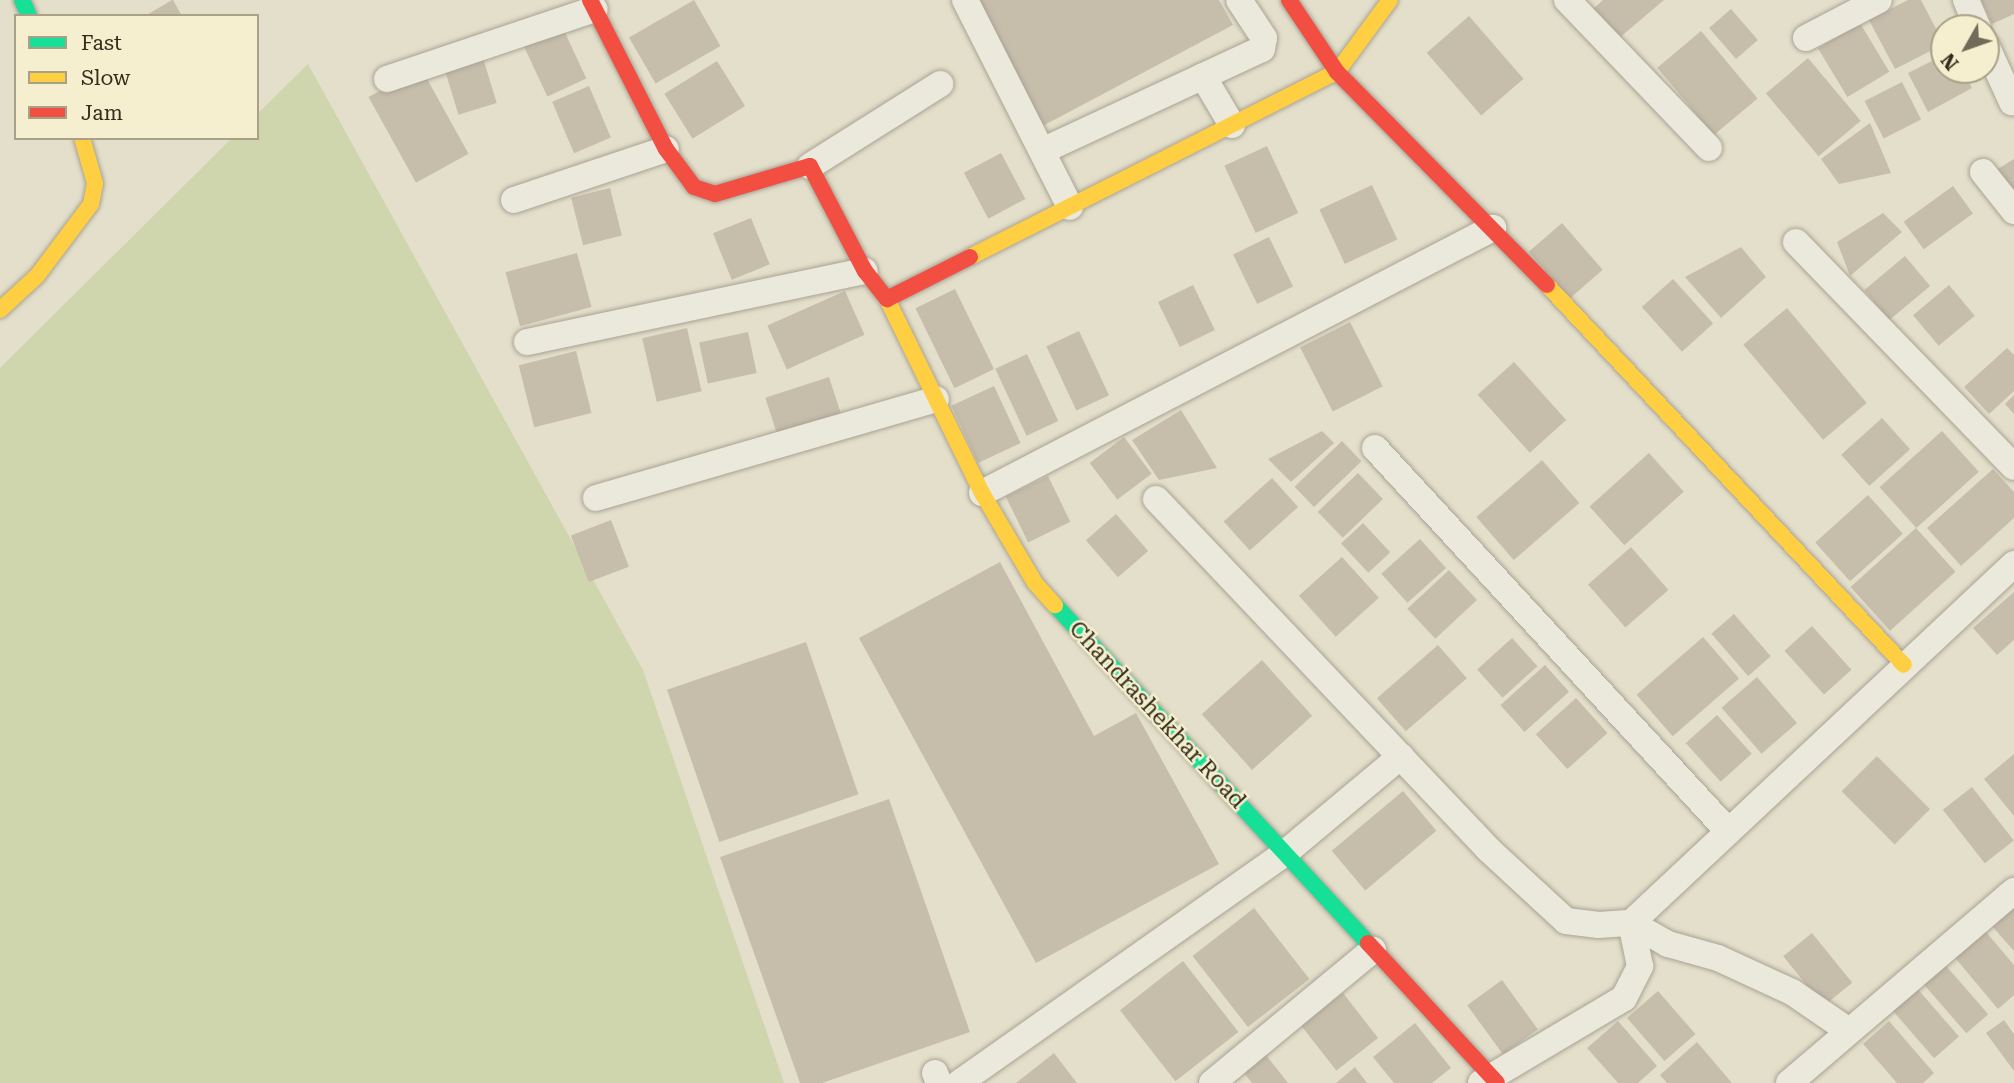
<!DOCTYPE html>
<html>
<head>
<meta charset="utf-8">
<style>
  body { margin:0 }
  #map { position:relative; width:2014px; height:1083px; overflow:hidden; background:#e4dfca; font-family:"Roboto Serif",serif }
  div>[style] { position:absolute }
  .green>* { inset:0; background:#cfd5ac }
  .building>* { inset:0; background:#c7bdab; transform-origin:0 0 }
  .roads { filter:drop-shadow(0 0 2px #a8a394) drop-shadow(0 0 2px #a8a394) }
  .street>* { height:26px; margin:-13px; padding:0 13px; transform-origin:13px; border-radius:13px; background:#ebe8dc }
  .fast>* { height:16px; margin:-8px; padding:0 8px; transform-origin:8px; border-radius:8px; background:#16e098 }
  .slow>* { height:16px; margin:-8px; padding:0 8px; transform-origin:8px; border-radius:8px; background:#ffcf43 }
  .jam>* { height:16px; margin:-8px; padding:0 8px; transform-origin:8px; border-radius:8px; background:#f24e42 }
  span { translate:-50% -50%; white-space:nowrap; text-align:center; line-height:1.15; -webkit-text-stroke:5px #f6efcf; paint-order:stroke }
  .street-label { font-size:23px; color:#362c1c }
  .legend { position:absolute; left:14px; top:14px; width:245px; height:126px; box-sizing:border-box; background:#f6efcf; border:2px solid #a9a187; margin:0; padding:9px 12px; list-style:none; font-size:21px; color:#362c1c }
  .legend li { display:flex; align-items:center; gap:14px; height:35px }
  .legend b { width:35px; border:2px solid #a9a187 }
  .north { position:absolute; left:1930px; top:14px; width:70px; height:70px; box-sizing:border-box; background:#f6efcf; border:2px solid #a9a187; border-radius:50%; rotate:230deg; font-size:19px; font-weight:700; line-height:28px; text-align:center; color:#362c1c }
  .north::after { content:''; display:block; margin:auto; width:24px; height:32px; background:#736b59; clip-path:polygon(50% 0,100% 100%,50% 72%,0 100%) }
</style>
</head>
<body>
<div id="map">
  <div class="green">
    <div style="clip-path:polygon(308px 64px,643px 670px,784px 1083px,0 1083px,0 368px,232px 138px,257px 138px,257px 114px)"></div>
  </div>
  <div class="building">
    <div style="clip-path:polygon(173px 0,182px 16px,145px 16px,172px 0)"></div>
    <div style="left:694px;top:0;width:53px;height:75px;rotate:60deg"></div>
    <div style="clip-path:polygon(968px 0,1219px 0,1233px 25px,1037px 129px)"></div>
    <div style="clip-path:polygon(1603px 0,1664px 0,1618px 39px,1593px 9px)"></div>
    <div style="clip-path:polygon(1908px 0,1921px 0,1944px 44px,1895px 69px,1869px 20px)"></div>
    <div style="clip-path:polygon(1981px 0,2014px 0,2014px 14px,1992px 24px)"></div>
    <div style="left:1731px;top:9px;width:41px;height:29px;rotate:49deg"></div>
    <div style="left:1469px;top:16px;width:83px;height:56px;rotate:49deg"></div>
    <div style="left:1860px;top:23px;width:57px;height:49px;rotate:59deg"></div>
    <div style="left:561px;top:24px;width:60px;height:43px;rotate:65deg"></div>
    <div style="left:1701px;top:31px;width:88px;height:57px;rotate:50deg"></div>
    <div style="clip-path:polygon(1944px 55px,1944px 70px,1963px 70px,1972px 88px,1928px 112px,1908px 73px)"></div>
    <div style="left:483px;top:58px;width:47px;height:40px;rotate:73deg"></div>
    <div style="left:1808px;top:58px;width:82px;height:55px;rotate:50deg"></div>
    <div style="left:717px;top:61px;width:53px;height:62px;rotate:58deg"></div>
    <div style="left:421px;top:68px;width:98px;height:60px;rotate:61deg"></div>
    <div style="left:1902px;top:82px;width:42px;height:42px;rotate:63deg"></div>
    <div style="left:589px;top:86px;width:56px;height:40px;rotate:67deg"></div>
    <div style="clip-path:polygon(1870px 123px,1891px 173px,1839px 184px,1821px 159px)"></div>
    <div style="left:1267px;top:146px;width:74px;height:47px;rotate:65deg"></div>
    <div style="left:1001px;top:153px;width:52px;height:42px;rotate:62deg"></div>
    <div style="clip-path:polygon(2014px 159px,2014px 201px,1993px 172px)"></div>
    <div style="left:1372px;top:185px;width:60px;height:58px;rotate:65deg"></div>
    <div style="left:1953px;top:186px;width:34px;height:61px;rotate:54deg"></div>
    <div style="left:610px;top:188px;width:49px;height:40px;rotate:76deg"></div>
    <div style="clip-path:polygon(1883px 213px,1902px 232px,1850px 276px,1837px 242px)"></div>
    <div style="left:751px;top:218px;width:50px;height:41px;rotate:68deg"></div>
    <div style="left:1562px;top:223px;width:62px;height:44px;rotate:49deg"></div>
    <div style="left:1269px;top:237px;width:55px;height:40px;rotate:64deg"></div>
    <div style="clip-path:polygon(1741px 247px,1766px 277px,1721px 318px,1685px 277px)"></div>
    <div style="left:577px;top:253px;width:56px;height:74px;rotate:75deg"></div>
    <div style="left:1905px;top:256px;width:39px;height:53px;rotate:50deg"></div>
    <div style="left:1673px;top:279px;width:60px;height:42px;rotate:48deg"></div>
    <div style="left:1193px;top:285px;width:50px;height:39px;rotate:64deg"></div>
    <div style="left:1949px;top:285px;width:40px;height:47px;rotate:50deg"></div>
    <div style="left:955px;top:289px;width:89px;height:44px;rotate:64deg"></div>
    <div style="left:845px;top:291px;width:48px;height:85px;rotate:66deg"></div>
    <div style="left:1787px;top:308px;width:124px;height:57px;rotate:50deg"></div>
    <div style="left:1350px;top:322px;width:72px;height:56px;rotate:63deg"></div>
    <div style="left:687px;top:328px;width:65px;height:46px;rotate:77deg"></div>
    <div style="left:1079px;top:331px;width:71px;height:36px;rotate:65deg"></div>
    <div style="left:748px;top:332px;width:42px;height:50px;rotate:78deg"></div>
    <div style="clip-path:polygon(2007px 348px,2014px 355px,2014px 391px,1989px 414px,1964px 387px)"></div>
    <div style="left:576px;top:351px;width:64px;height:59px;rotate:76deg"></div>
    <div style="left:1027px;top:354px;width:74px;height:35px;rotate:65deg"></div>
    <div style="left:1514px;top:362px;width:78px;height:49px;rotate:48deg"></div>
    <div style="left:829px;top:377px;width:40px;height:67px;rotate:72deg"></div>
    <div style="left:994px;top:386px;width:63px;height:47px;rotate:65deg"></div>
    <div style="clip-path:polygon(2014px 395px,2014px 414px,2005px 404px)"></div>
    <div style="clip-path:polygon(1181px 410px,1217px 468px,1159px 480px,1132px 440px)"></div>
    <div style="left:1882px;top:418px;width:42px;height:55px;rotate:48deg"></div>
    <div style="clip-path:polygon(1322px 431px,1334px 443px,1291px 482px,1268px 459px)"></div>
    <div style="left:1942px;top:431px;width:55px;height:84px;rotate:48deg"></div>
    <div style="left:1124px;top:437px;width:46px;height:43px;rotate:53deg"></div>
    <div style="left:1342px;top:441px;width:28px;height:66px;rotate:46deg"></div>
    <div style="left:1649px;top:453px;width:52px;height:80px;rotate:48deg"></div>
    <div style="left:1542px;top:460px;width:57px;height:87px;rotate:49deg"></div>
    <div style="clip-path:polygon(1993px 469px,2014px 492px,2014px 518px,1961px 566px,1927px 528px)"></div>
    <div style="left:1358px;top:473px;width:36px;height:56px;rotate:46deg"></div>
    <div style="left:1048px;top:476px;width:51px;height:47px;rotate:64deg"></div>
    <div style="left:1272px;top:478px;width:39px;height:65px;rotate:48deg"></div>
    <div style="left:1868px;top:495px;width:52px;height:71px;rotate:48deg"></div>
    <div style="left:1116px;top:514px;width:49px;height:40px;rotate:49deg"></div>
    <div style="left:611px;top:520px;width:50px;height:43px;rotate:69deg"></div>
    <div style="left:1363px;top:523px;width:40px;height:30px;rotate:47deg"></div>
    <div style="left:1916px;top:528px;width:59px;height:88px;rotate:48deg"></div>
    <div style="left:1420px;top:539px;width:39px;height:52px;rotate:48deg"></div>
    <div style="left:1631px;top:547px;width:57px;height:57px;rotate:49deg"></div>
    <div style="left:1342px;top:557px;width:55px;height:58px;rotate:48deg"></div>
    <div style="clip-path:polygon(1000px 562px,1094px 736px,1136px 713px,1219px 864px,1036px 963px,859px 638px)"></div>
    <div style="left:1449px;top:570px;width:41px;height:57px;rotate:47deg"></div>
    <div style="clip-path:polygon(2014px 592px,2014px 640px,1997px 655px,1973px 628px)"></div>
    <div style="left:1734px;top:614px;width:56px;height:30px;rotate:49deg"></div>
    <div style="left:1812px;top:626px;width:59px;height:37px;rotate:48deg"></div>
    <div style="left:1703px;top:637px;width:55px;height:88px;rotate:49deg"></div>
    <div style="left:1512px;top:638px;width:38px;height:47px;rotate:48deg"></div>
    <div style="left:806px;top:642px;width:161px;height:147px;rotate:71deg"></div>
    <div style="left:1438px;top:645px;width:44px;height:81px;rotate:49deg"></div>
    <div style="left:1262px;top:660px;width:75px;height:81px;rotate:48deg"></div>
    <div style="left:1545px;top:665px;width:36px;height:60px;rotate:48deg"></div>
    <div style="left:1757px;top:677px;width:61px;height:47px;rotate:49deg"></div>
    <div style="left:1576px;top:698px;width:47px;height:54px;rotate:48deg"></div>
    <div style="left:1717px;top:715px;width:52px;height:42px;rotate:48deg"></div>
    <div style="clip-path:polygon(2014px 754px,2014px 816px,1984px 779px)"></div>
    <div style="left:1877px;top:756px;width:75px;height:50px;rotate:45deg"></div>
    <div style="left:1972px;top:787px;width:68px;height:37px;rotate:52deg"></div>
    <div style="left:1403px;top:791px;width:52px;height:93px;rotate:50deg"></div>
    <div style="clip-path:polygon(889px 799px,970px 1032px,822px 1083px,800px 1083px,720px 857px)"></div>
    <div style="clip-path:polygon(2014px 906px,2014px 951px,1991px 925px)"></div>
    <div style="left:1254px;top:908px;width:90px;height:78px;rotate:52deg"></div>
    <div style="clip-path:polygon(1981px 926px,2014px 965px,2014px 995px,1998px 1009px,1951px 953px)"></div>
    <div style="left:1812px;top:933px;width:64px;height:37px;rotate:51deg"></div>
    <div style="left:1941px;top:960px;width:72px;height:29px;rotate:49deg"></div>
    <div style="left:1183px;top:961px;width:90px;height:80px;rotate:52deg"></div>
    <div style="left:1502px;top:980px;width:61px;height:43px;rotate:54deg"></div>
    <div style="left:1915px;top:986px;width:67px;height:33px;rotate:49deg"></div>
    <div style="left:1658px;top:991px;width:57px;height:41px;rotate:49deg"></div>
    <div style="left:1343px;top:993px;width:57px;height:53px;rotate:52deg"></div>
    <div style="clip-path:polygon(2004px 1020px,2014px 1034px,2014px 1071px,1986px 1033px)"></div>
    <div style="clip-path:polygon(1618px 1021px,1657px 1066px,1638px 1083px,1618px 1083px,1587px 1048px)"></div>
    <div style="clip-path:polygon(1889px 1021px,1934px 1073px,1923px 1083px,1897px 1083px,1863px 1044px)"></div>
    <div style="clip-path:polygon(1415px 1023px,1451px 1068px,1432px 1083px,1394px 1083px,1373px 1057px)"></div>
    <div style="clip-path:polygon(1697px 1042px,1732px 1083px,1667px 1083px,1660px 1075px)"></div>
    <div style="clip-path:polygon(1054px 1053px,1077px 1083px,1016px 1083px)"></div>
    <div style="clip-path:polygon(1266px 1055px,1288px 1083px,1252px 1083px,1244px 1073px)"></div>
    <div style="clip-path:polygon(1355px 1067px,1367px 1083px,1336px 1083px)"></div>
  </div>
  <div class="roads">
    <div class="street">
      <div style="left:965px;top:0;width:232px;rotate:63.1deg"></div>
      <div style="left:1567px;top:0;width:205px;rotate:46.2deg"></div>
      <div style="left:1966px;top:0;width:30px;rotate:67deg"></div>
      <div style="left:1806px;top:38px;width:82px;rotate:-27.5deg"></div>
      <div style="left:1986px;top:45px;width:63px;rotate:65.5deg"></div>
      <div style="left:1203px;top:76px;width:57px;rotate:59.4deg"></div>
      <div style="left:387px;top:79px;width:219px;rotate:-18.6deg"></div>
      <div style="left:1042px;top:151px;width:242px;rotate:-24.9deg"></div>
      <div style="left:1262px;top:49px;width:11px;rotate:-80deg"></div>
      <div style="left:1264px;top:38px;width:45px;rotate:-123.3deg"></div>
      <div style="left:810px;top:166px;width:154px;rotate:-32.2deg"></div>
      <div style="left:1983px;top:172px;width:50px;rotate:51.5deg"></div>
      <div style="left:514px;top:200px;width:160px;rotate:-18.5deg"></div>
      <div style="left:1796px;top:242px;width:313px;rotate:45.9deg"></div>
      <div style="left:527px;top:342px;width:345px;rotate:-11.9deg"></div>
      <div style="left:1375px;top:448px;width:521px;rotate:47.33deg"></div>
      <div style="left:982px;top:493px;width:576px;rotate:-27.41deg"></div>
      <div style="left:596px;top:498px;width:354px;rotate:-16.2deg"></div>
      <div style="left:1156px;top:499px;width:482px;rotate:46.5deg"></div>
      <div style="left:1488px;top:849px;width:106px;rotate:42.7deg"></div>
      <div style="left:1566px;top:921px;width:33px;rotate:7deg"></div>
      <div style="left:1599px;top:925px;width:32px;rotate:-4deg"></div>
      <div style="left:1631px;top:923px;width:43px;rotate:29.6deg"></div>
      <div style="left:1668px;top:944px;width:52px;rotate:15.6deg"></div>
      <div style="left:1718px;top:958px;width:81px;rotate:24.7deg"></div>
      <div style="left:1792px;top:992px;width:69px;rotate:34.4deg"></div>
      <div style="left:935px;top:1073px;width:11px;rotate:68deg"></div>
      <div style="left:959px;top:1083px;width:399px;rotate:-35.2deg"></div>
      <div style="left:1285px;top:853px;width:151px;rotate:-39.9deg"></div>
      <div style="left:1212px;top:1083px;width:209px;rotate:-39.6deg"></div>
      <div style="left:1481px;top:1083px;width:166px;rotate:-30.7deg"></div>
      <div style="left:1624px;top:998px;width:36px;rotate:-63deg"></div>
      <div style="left:1640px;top:966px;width:44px;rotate:-101.8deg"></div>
      <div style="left:1631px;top:923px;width:525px;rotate:-43.15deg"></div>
      <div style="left:1789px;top:1083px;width:296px;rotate:-40.5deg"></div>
    </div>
    <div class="fast">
      <div style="left:22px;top:0;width:17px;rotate:66deg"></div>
      <div style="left:1055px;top:605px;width:461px;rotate:47.2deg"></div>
    </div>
    <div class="slow">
      <div style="left:970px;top:257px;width:411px;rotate:-26.8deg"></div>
      <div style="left:1337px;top:72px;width:89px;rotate:-53.6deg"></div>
      <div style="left:1547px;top:285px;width:521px;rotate:46.79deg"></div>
      <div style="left:887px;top:299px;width:216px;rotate:63.9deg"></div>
      <div style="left:982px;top:493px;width:104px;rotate:59.5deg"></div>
      <div style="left:1035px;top:583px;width:30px;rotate:48deg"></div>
      <div style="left:0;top:310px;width:50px;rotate:-42.6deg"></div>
      <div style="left:37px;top:276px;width:90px;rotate:-53.1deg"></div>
      <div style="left:91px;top:204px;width:21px;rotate:-79deg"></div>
      <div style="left:95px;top:183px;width:47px;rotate:-106.1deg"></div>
    </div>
    <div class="jam">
      <div style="left:590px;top:0;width:167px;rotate:63deg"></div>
      <div style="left:666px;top:149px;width:47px;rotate:53.6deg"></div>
      <div style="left:694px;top:187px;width:22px;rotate:18deg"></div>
      <div style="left:715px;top:194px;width:99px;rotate:-16.4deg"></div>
      <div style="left:810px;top:166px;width:119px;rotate:62.4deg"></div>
      <div style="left:865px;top:271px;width:36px;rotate:52deg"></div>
      <div style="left:887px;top:299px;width:93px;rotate:-26.8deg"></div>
      <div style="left:1289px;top:0;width:87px;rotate:56.3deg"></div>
      <div style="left:1337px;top:72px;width:299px;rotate:45.4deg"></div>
      <div style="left:1368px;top:943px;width:190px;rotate:47.3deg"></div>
    </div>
  </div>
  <div class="street-label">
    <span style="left:1157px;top:715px;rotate:47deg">Chandrashekhar Road</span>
  </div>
  <ul class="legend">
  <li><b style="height:9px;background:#16e098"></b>Fast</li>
  <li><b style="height:9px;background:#ffcf43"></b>Slow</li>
  <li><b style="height:9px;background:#f24e42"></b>Jam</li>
  </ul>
  <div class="north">N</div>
</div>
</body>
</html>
